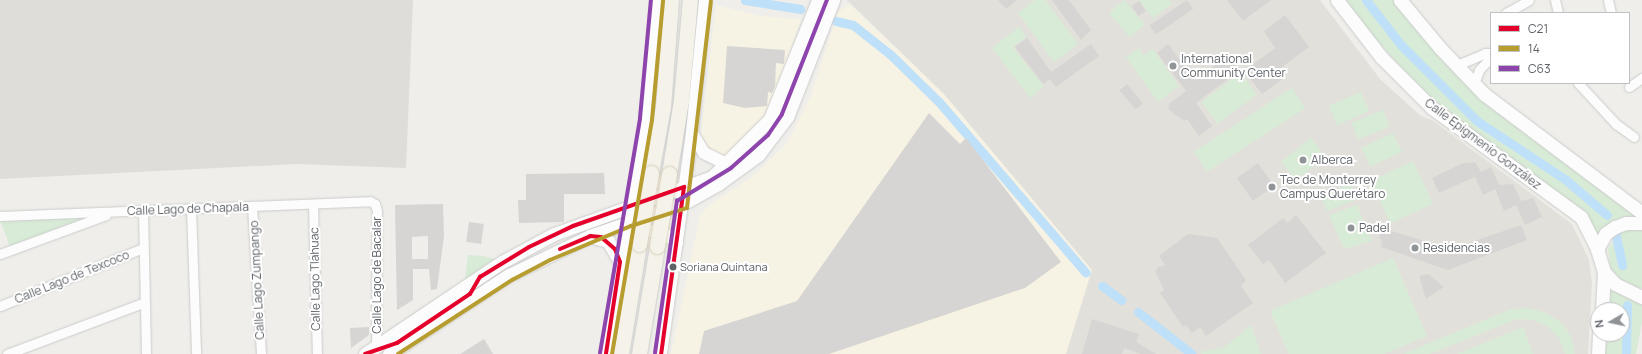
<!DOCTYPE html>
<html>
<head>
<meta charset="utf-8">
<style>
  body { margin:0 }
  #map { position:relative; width:1642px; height:354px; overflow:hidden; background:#efeeea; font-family:Manrope,sans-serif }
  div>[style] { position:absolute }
  .commercial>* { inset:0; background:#f7f3e4 }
  .industrial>* { inset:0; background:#dfddda }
  .education>* { inset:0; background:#e2e0da }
  .green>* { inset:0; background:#d8ebd6; transform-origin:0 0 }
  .canal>* { height:9px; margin:-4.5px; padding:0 4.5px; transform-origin:4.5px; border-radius:4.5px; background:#bfe0f9 }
  .building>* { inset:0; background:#d6d5d3; transform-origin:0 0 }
  .roads { filter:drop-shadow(0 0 1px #cbcccc) drop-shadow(0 0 1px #cbcccc) }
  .minor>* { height:9px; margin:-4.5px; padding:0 4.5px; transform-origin:4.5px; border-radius:4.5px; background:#fdfcfc }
  .tertiary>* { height:12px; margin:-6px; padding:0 6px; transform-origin:6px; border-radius:6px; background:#fdfcfc }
  .secondary>* { height:13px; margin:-6.5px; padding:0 6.5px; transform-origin:6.5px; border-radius:6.5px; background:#fdfcfc }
  .primary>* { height:15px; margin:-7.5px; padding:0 7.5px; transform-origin:7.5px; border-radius:7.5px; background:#f4f2e9 }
  .bridges { filter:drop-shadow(0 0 1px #d7ceb8) drop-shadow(0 0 1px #d7ceb8) }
  .primary-bridge>* { height:15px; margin:-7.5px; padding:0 7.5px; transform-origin:7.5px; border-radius:7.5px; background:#f4f2e9 }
  .bus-1>* { height:4px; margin:-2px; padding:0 2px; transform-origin:2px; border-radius:2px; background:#e4002b }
  .bus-2>* { height:4px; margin:-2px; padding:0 2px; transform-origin:2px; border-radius:2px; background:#b79d2f }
  .bus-3>* { height:4px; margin:-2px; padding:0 2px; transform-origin:2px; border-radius:2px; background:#8e44ad }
  .dots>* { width:11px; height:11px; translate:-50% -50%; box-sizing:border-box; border:2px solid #fff; border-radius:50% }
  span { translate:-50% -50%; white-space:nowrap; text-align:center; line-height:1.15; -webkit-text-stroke:4px #fff; paint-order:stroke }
  .bus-label { font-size:11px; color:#5f6368 }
  .left { translate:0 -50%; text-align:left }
  .poi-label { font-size:12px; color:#5f6368 }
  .street-label { font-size:12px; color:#5f6368 }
  .legend { position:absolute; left:1490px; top:12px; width:140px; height:72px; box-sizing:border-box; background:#fff; border:1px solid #bfc1c3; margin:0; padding:5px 7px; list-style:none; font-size:12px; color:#5f6368 }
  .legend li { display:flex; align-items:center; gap:8px; height:20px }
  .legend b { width:20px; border:1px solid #bfc1c3 }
  .north { position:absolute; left:1590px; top:302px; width:40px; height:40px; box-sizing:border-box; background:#fff; border:1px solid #bfc1c3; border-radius:50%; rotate:261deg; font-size:11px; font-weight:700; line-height:16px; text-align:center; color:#5f6368 }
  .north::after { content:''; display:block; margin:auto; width:14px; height:18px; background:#919496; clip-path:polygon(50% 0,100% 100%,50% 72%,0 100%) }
</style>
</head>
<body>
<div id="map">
  <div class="commercial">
    <div style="clip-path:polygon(849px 4px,944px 94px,1092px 270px,1066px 354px,671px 354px,700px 215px,712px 203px,752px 177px,788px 142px,811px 95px,838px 12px)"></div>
    <div style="clip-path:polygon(716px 5px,760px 16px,801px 19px,766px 119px,725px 159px,710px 152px,701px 134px)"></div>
  </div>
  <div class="industrial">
    <div style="clip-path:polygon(0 0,413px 0,406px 168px,296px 164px,0 179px)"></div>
  </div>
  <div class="education">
    <div style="clip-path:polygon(847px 0,1320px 0,1380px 79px,1421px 116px,1432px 120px,1572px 224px,1589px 260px,1592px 283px,1588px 354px,1066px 354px,1092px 270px,944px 94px)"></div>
  </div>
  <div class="green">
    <div style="clip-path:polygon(1035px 0,1045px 0,1078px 44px,1054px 62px,1018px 13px)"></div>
    <div style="left:1124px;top:0;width:32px;height:20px;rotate:49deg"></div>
    <div style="clip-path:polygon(1139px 0,1169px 0,1172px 4px,1153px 18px)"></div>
    <div style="clip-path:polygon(1342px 0,1395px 0,1460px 78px,1642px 218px,1597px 241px,1584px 215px,1435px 106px)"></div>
    <div style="clip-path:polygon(1019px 27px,1026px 36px,1013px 47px,1044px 87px,1030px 98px,992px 48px)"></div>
    <div style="clip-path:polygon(1139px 48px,1144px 55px,1153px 49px,1179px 86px,1158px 102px,1126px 57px)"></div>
    <div style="left:1241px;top:73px;width:27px;height:49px;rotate:54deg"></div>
    <div style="left:1292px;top:88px;width:24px;height:117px;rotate:57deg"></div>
    <div style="left:1361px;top:92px;width:21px;height:35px;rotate:67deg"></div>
    <div style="left:1383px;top:110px;width:18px;height:34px;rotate:68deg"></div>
    <div style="left:1393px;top:133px;width:21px;height:35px;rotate:65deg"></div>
    <div style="left:1311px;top:138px;width:24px;height:38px;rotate:52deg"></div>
    <div style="left:1413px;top:161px;width:47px;height:47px;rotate:65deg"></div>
    <div style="left:1350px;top:184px;width:17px;height:31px;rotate:69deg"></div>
    <div style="clip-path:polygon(1357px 205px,1372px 241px,1344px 249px,1329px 215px)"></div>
    <div style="clip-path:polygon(100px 214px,10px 247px,0 220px)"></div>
    <div style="clip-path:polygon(1642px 224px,1642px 288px,1638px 289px,1627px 286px,1611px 271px,1608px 249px,1620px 231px)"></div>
    <div style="clip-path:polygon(468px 255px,482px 256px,495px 259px,465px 280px)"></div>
    <div style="clip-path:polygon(1393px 258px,1427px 336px,1384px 354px,1289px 354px,1270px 311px)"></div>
    <div style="clip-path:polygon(1607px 279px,1642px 299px,1642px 322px,1636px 354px,1603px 354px,1605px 334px,1622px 334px,1622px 310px,1606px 310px)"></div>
    <div style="clip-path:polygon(1527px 308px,1544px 312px,1561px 322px,1571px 336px,1575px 354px,1565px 354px,1559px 338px,1547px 326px,1533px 320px,1517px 319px,1430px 354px,1403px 354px,1511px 309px)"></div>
    <div style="clip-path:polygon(1251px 325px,1261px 354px,1202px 354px,1199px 352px,1223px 348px)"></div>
    <div style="clip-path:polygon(1523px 327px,1533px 354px,1457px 354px)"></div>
  </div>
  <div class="canal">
    <div style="left:745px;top:0;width:56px;rotate:9.3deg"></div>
    <div style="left:1366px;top:0;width:57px;rotate:52.1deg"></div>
    <div style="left:1401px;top:45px;width:107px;rotate:45deg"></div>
    <div style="left:1477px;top:121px;width:107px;rotate:33.5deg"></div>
    <div style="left:1566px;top:180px;width:54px;rotate:40.5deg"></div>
    <div style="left:836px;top:21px;width:17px;rotate:13deg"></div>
    <div style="left:853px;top:25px;width:48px;rotate:38.3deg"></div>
    <div style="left:891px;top:55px;width:67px;rotate:44.4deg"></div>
    <div style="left:939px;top:102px;width:225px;rotate:49.3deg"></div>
    <div style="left:1616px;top:236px;width:30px;rotate:78deg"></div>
    <div style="left:1102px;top:286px;width:24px;rotate:36deg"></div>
    <div style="left:1138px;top:312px;width:68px;rotate:37.9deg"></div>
    <div style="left:1626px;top:354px;width:49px;rotate:-88.8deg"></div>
  </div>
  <div class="building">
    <div style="clip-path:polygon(998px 0,1017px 0,1006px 9px)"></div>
    <div style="clip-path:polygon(1052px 0,1069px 0,1091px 30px,1081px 40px)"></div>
    <div style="left:1187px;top:0;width:11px;height:45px;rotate:56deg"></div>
    <div style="clip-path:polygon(1227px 0,1271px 0,1243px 21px)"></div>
    <div style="left:1139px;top:1px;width:12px;height:9px;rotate:55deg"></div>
    <div style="clip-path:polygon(1285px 15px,1309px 47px,1278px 70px,1284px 78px,1262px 94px,1244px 71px,1275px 48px,1264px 31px)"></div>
    <div style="clip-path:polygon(1027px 38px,1051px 72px,1091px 44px,1099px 56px,1056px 87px,1050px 79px,1043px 84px,1015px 47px)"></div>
    <div style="clip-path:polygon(1168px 44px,1195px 80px,1229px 55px,1240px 70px,1196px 103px,1212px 126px,1199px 136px,1187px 119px,1184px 121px,1168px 109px,1170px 103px,1186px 91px,1157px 53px)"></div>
    <div style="clip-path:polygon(727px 46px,785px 50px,784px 64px,776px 63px,775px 86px,772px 93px,768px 92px,767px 106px,745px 108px,723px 103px)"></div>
    <div style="left:1127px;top:84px;width:25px;height:10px;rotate:50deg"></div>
    <div style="clip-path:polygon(929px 113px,960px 144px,966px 138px,1061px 262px,1025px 288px,829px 354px,699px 354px,704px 331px,797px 301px)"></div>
    <div style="clip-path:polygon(1475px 162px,1481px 172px,1491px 167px,1499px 185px,1513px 184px,1521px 201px,1533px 198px,1542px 217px,1525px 225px,1516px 205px,1504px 211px,1495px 189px,1483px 195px,1475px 177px,1439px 193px,1432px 178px,1463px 163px)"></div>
    <div style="left:1258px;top:163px;width:28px;height:26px;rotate:55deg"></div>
    <div style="clip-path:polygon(604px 173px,605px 194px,564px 194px,564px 222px,519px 223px,518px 200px,526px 200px,526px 174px)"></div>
    <div style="clip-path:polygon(evenodd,443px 204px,444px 236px,437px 289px,431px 290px,429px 269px,413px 269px,413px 300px,397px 310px,395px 205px,443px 204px,428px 236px,428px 259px,412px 259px,412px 237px,428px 236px)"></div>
    <div style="clip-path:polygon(1296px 215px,1326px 253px,1285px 283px,1269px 260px,1263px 264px,1248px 245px,1283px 218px,1288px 223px)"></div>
    <div style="left:469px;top:222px;width:15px;height:20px;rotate:8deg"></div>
    <div style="clip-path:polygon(1521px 225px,1527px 240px,1448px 270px,1381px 247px,1382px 240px,1379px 238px,1382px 228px,1451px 249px)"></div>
    <div style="clip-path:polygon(1188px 234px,1217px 238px,1246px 280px,1241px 286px,1253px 303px,1206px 336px,1200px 327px,1192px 333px,1186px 325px,1183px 327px,1160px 293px,1164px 290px,1156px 273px,1157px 268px,1165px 265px,1159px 256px)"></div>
    <div style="clip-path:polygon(1428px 274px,1444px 287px,1426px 299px,1419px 276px)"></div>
    <div style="clip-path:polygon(1092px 319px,1139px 334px,1136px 342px,1156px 354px,1141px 354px,1124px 348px,1122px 354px,1082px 354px)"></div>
    <div style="clip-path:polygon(369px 327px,369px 335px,351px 348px,350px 328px)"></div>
    <div style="clip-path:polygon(484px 339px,493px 354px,460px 354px)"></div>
  </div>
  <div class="roads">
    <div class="minor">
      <div style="left:1555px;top:0;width:13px;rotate:77deg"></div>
      <div style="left:1608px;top:0;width:13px;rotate:77deg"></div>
      <div style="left:1506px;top:13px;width:26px;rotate:-29deg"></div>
      <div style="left:1455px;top:66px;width:33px;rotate:-23deg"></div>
      <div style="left:1485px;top:53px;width:6px"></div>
      <div style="left:1578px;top:83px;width:56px;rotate:47.2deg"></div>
      <div style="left:1616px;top:124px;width:22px;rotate:36deg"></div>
      <div style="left:1474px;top:84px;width:15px;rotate:-70deg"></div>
      <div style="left:1479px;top:70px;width:18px;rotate:-47deg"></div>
      <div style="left:1629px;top:87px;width:16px;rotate:-35deg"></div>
      <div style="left:313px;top:204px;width:150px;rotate:88.5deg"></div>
      <div style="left:252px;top:206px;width:148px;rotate:86.5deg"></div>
      <div style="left:191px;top:208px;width:146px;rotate:88deg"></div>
      <div style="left:143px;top:210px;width:144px;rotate:88.8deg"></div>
      <div style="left:0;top:216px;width:370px;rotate:-2.3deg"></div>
      <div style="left:370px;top:201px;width:6px;rotate:31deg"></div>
      <div style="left:375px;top:204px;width:7px;rotate:74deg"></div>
      <div style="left:377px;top:211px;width:136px;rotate:90.4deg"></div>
      <div style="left:0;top:254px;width:113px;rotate:-20.2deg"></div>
      <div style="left:0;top:306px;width:154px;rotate:-22.1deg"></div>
      <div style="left:7px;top:354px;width:147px;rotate:-20.6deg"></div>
    </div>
    <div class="tertiary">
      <div style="left:692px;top:133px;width:23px;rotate:59deg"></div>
      <div style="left:704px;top:153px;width:25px;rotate:26deg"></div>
      <div style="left:633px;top:236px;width:17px;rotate:-17deg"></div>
      <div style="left:649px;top:231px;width:14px;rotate:4deg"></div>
      <div style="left:663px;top:232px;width:18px;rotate:38deg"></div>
      <div style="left:606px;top:354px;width:238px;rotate:-80.3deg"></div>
      <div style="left:646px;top:119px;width:120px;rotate:-84.7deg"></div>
      <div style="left:661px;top:354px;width:223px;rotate:-82deg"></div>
      <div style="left:692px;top:133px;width:134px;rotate:-84.4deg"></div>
    </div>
    <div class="secondary">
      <div style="left:1337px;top:0;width:72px;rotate:52.3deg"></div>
      <div style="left:1381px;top:57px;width:72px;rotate:45deg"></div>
      <div style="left:1432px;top:108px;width:185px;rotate:36.2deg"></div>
      <div style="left:1581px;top:217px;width:36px;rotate:63deg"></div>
      <div style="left:1597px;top:249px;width:24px;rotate:73deg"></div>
      <div style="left:1604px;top:272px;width:16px;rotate:47deg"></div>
      <div style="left:1615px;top:284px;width:30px;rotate:26deg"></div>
      <div style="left:1400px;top:0;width:62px;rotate:50.2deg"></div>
      <div style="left:1440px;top:48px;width:64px;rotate:46.3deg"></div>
      <div style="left:1484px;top:94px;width:198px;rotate:37deg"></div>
      <div style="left:590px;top:236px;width:19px;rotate:16deg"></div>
      <div style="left:608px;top:241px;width:24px;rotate:60deg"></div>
      <div style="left:1597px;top:249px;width:18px;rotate:-61deg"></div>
      <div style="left:1606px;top:233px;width:11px;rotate:-34deg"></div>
      <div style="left:1615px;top:227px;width:12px;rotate:-20deg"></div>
      <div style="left:1626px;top:223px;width:16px"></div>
      <div style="left:1602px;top:310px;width:38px;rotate:-87deg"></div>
      <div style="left:365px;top:354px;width:165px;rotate:-33.9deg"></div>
      <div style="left:502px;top:262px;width:59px;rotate:-28.3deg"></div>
      <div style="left:554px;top:234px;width:168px;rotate:-19.8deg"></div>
      <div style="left:712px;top:177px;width:82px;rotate:-45deg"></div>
      <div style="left:770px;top:119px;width:128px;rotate:-68deg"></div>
      <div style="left:389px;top:354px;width:144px;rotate:-33.4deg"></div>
      <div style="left:509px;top:275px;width:90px;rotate:-25.7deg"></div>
      <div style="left:590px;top:236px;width:97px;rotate:-19.2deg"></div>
      <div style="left:682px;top:204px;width:41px;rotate:-29.1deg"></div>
      <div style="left:718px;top:184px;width:49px;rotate:-35.9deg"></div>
      <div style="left:758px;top:155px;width:48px;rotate:-52.7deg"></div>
      <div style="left:787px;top:117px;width:126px;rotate:-68.5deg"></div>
      <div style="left:1598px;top:354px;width:20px;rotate:-87deg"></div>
    </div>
    <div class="primary">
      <div style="left:651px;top:173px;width:67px;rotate:-79.7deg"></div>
      <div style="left:663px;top:107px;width:107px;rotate:-85.7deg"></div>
      <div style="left:669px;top:174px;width:75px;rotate:-80.8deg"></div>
      <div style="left:681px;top:100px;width:100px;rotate:-84.9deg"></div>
      <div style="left:621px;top:354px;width:111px;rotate:-80.7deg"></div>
      <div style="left:639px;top:354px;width:109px;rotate:-80.5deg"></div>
    </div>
  </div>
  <div class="bridges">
    <div class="primary-bridge">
      <div style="left:639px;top:244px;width:72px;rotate:-80.4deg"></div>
      <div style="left:657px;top:246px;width:73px;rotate:-80.5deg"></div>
    </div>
  </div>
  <div class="bus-1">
    <div style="left:560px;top:249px;width:33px;rotate:-23deg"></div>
    <div style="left:590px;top:236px;width:11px;rotate:5deg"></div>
    <div style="left:601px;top:237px;width:18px;rotate:41deg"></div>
    <div style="left:615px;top:249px;width:14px;rotate:69deg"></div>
    <div style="left:620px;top:262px;width:93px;rotate:98.7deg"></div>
    <div style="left:365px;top:354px;width:34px;rotate:-19deg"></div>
    <div style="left:397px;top:343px;width:88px;rotate:-33.9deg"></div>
    <div style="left:470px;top:294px;width:20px;rotate:-60deg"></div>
    <div style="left:480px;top:277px;width:57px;rotate:-31.5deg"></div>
    <div style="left:529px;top:247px;width:49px;rotate:-25.5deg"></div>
    <div style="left:573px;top:226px;width:118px;rotate:-19.4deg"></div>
    <div style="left:684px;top:187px;width:169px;rotate:97.8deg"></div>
  </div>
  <div class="bus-2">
    <div style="left:398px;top:354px;width:136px;rotate:-33deg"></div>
    <div style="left:512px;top:280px;width:43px;rotate:-27.8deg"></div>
    <div style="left:550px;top:260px;width:88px;rotate:-22.8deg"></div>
    <div style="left:631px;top:226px;width:59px;rotate:-17.8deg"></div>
    <div style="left:687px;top:208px;width:208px;rotate:-83.4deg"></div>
    <div style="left:612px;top:354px;width:237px;rotate:-80.3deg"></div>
    <div style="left:652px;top:120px;width:120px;rotate:-84.7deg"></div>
  </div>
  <div class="bus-3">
    <div style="left:600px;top:353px;width:238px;rotate:-80.3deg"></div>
    <div style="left:640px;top:118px;width:119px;rotate:-84.7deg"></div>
    <div style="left:655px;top:353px;width:154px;rotate:-81.8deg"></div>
    <div style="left:677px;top:201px;width:63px;rotate:-31.4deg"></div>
    <div style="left:731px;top:168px;width:50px;rotate:-41.7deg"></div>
    <div style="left:768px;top:135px;width:25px;rotate:-56deg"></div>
    <div style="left:782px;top:114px;width:123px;rotate:-68.5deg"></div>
  </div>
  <div class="dots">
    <div style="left:1173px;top:66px;background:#919496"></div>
    <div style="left:1303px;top:160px;background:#919496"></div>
    <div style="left:1272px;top:187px;background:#919496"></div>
    <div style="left:1351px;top:228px;background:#919496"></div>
    <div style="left:1415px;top:248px;background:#919496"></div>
    <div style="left:673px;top:267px;background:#5f6368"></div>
  </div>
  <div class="bus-label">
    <span class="left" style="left:680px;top:267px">Soriana Quintana</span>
  </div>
  <div class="poi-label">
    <span class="left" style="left:1181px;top:66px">International<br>Community Center</span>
    <span class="left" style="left:1311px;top:160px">Alberca</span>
    <span class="left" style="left:1280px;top:187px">Tec de Monterrey<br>Campus Querétaro</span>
    <span class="left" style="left:1359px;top:228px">Padel</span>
    <span class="left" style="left:1423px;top:248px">Residencias</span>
  </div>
  <div class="street-label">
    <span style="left:1483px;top:144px;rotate:37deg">Calle Epigmenio González</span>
    <span style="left:188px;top:209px;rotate:-2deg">Calle Lago de Chapala</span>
    <span style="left:377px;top:275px;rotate:-90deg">Calle Lago de Bacalar</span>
    <span style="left:72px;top:277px;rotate:-22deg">Calle Lago de Texcoco</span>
    <span style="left:315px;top:279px;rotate:-91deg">Calle Lago Tlahuac</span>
    <span style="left:257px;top:280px;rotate:-93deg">Calle Lago Zumpango</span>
  </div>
  <ul class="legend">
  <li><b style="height:5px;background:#e4002b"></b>C21</li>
  <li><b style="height:5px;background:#b79d2f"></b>14</li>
  <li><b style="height:5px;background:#8e44ad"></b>C63</li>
  </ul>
  <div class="north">N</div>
</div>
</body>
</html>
